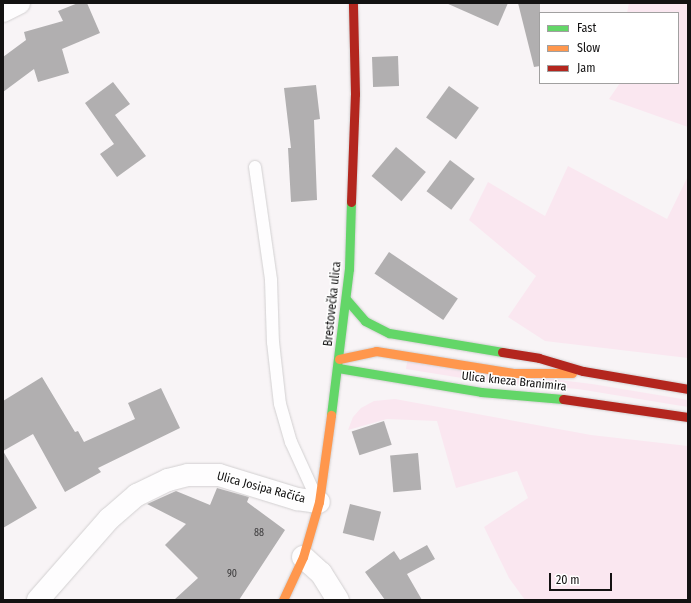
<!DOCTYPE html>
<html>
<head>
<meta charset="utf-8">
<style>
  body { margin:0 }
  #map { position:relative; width:691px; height:603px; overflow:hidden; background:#f8f4f6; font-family:"Fira Sans Condensed",sans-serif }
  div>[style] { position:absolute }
  .green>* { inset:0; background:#fae7f0 }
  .building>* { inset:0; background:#b1afb0; transform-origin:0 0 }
  .roads { filter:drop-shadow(0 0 1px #d2d0d1) drop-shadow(0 0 1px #d2d0d1) }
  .lane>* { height:12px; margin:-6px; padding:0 6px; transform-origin:6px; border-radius:6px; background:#fefdfe }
  .street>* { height:22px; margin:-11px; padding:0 11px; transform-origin:11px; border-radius:11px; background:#fefdfe }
  .fast>* { height:9px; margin:-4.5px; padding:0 4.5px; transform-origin:4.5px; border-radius:4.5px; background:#63d668 }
  .slow>* { height:9px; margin:-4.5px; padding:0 4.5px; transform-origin:4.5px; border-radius:4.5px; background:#ff974d }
  .jam>* { height:9px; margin:-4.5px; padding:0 4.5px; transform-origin:4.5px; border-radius:4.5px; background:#b3261e }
  span { translate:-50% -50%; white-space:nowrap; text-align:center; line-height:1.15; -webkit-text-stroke:3px #fff; paint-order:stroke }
  .number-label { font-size:10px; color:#3a393a }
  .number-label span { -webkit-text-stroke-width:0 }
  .street-label { font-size:12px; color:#131212 }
  .frame { position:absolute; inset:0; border:4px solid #131212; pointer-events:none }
  .legend { position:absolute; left:539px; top:12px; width:140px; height:72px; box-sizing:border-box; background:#fff; border:1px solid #a1a0a0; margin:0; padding:5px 7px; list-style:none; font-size:12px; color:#131212 }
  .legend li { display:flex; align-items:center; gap:8px; height:20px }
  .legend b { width:20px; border:1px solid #a1a0a0 }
  .scale { position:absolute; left:549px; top:573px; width:63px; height:18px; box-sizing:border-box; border:2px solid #131212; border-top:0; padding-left:5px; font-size:12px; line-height:14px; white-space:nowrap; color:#131212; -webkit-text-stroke:3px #fff; paint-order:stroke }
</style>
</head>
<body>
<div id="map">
  <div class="green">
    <div style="clip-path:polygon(629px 3px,688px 3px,688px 127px,609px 99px,620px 83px,678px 83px,678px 13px,627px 13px)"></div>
    <div style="clip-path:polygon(568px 166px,667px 219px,688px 176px,688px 358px,545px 341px,508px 317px,536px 276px,469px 220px,488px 182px,545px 216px)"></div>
    <div style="clip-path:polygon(407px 361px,592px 384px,688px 400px,688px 407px,578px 389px,493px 383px,406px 369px)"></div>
    <div style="clip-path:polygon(395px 399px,591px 435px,688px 446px,688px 600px,525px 600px,509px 578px,484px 527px,528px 498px,517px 471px,456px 488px,437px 421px,387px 419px,348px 430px,353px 417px,361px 408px,374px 401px)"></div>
  </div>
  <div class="building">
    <div style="clip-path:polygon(78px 3px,87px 3px,100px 33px,62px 49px,69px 73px,38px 82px,34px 69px,3px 92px,3px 57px,26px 40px,24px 32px,63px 21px,58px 11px)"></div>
    <div style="clip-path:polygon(446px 3px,508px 3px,498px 26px)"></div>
    <div style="clip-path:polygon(518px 3px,540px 3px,540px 66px,534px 67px)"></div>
    <div style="left:398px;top:56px;width:30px;height:26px;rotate:88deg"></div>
    <div style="clip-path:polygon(113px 82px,130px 104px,115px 115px,146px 156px,117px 177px,100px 154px,114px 144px,85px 103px)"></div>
    <div style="clip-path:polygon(316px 85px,320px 119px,314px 120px,317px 200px,291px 202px,288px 148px,291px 148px,284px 88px)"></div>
    <div style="left:449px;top:86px;width:37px;height:39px;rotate:36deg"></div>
    <div style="left:396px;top:147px;width:39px;height:38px;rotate:40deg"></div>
    <div style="left:450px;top:160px;width:31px;height:39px;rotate:37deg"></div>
    <div style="left:389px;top:252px;width:83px;height:26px;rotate:34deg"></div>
    <div style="clip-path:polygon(42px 377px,75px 432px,78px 431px,84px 442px,135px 419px,128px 403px,161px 388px,180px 428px,98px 468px,101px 472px,65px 492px,33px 434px,3px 451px,37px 508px,3px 528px,3px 401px)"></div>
    <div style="left:384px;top:421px;width:25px;height:34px;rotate:72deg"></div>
    <div style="left:418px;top:453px;width:37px;height:28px;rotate:85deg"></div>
    <div style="clip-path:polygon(217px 488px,249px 497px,247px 502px,285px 530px,239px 600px,174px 600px,198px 578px,165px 545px,186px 524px,147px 504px,176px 491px,210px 505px)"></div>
    <div style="left:350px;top:504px;width:32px;height:30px;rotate:14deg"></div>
    <div style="clip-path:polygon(427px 545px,435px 559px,407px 574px,422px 600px,385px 600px,365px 572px,394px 551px,400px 560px)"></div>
  </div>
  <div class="roads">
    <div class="lane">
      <div style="left:255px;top:167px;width:114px;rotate:81.9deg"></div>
      <div style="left:271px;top:280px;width:62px;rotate:88.2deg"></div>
      <div style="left:273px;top:342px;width:62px;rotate:83.6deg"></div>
      <div style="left:280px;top:404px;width:40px;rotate:74deg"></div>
      <div style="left:291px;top:442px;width:63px;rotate:65.5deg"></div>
    </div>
    <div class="street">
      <div style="left:3px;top:11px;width:18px;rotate:-27deg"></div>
      <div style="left:303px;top:557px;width:24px;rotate:42deg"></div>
      <div style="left:321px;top:573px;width:32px;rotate:58deg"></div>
      <div style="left:38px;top:600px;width:108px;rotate:-48.8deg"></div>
      <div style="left:109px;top:519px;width:37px;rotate:-41deg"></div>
      <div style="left:137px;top:495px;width:34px;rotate:-26deg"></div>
      <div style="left:168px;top:480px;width:21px;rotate:-14deg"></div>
      <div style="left:188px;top:475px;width:31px"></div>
      <div style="left:219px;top:475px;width:82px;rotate:17.1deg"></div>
      <div style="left:297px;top:499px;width:22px;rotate:8deg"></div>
    </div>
    <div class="fast">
      <div style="left:346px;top:299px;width:29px;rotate:49deg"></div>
      <div style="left:365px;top:321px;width:27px;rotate:27deg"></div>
      <div style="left:389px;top:333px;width:115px;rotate:9.5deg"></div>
      <div style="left:338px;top:368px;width:145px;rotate:9.5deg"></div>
      <div style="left:481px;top:392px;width:82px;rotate:4.9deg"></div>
      <div style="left:331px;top:415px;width:147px;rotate:-83deg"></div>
      <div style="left:349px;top:269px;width:67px;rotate:-88.3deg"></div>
    </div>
    <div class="slow">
      <div style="left:339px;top:359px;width:38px;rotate:-12deg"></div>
      <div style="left:376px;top:351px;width:139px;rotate:9.1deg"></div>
      <div style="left:513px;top:373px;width:59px"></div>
      <div style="left:283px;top:600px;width:47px;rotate:-65.1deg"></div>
      <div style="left:303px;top:557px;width:57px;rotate:-73.8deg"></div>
      <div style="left:319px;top:502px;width:88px;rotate:-82.1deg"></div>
    </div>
    <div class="jam">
      <div style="left:351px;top:202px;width:108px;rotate:-87.9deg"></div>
      <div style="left:355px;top:94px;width:91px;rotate:-91.3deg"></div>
      <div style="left:502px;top:352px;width:37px;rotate:9deg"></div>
      <div style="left:539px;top:358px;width:46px;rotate:16.5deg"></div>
      <div style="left:583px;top:371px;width:107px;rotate:9.7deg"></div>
      <div style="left:563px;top:399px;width:126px;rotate:8.2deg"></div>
    </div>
  </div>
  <div class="number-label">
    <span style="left:259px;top:534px">88</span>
    <span style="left:232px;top:575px">90</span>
  </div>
  <div class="street-label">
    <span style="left:333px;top:304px;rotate:-84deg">Brestovečka ulica</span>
    <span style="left:514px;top:382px;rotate:6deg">Ulica kneza Branimira</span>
    <span style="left:261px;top:488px;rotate:15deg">Ulica Josipa Račića</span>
  </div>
  <div class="frame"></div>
  <ul class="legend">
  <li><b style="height:5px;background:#63d668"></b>Fast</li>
  <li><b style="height:5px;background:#ff974d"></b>Slow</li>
  <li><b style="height:5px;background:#b3261e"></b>Jam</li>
  </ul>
  <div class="scale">20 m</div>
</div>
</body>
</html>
